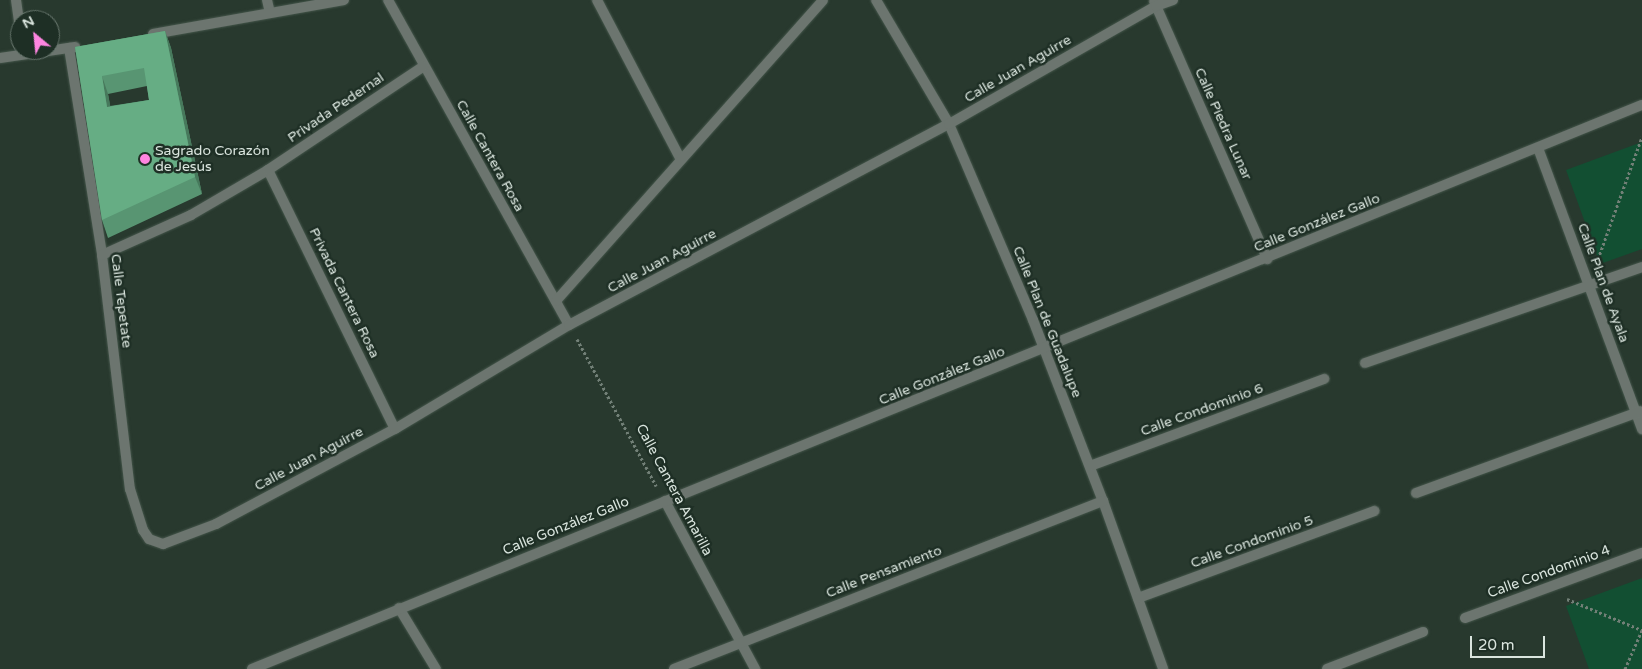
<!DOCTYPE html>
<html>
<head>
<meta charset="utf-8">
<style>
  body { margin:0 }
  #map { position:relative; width:1642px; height:669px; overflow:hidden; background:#28392e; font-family:"Varela Round",sans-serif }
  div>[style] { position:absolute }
  .green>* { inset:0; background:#124f32 }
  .path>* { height:3px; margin-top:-1.5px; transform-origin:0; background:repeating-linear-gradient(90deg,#728077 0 2.5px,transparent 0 5px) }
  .roads { filter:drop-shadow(0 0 1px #44554a) drop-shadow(0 0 1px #44554a) }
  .service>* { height:10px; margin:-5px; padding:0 5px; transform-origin:5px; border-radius:5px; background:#6c756f }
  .minor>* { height:10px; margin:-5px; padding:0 5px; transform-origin:5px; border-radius:5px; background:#6c756f }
  .wall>* { inset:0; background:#589572 }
  .shaded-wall>* { inset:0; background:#47795c }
  .building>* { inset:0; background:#66ad84 }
  .dots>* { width:14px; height:14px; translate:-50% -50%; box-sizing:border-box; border:2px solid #1e2f25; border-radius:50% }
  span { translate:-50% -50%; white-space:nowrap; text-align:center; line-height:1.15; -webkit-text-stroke:5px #1e2f25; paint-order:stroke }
  .street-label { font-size:14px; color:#dae5de }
  .poi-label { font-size:14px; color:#dae5de }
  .left { translate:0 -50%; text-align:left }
  .north { position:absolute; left:10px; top:10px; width:50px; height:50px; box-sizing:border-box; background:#1e2f25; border:1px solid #69786f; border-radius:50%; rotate:332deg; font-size:14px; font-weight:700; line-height:20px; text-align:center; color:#dae5de }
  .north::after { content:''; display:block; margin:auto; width:18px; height:22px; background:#fe85e0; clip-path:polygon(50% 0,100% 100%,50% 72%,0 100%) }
  .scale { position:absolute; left:1470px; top:636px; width:75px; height:22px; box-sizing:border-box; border:2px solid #dae5de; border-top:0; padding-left:6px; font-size:15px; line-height:18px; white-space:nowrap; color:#dae5de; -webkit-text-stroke:4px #1e2f25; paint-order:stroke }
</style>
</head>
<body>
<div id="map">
  <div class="green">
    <div style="clip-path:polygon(1642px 142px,1642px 249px,1600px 264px,1566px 170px)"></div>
    <div style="clip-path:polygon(1642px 578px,1642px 669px,1589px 669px,1566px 606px)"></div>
  </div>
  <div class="path">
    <div style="left:1598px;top:259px;width:130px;rotate:-70.2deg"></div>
    <div style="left:577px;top:339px;width:167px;rotate:61.7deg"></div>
    <div style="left:1567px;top:599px;width:81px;rotate:22.5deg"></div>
    <div style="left:1642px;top:630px;width:43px;rotate:113.6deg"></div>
  </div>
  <div class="roads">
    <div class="service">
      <div style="left:267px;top:0;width:13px;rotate:77deg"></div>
    </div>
    <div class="minor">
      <div style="left:16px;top:0;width:28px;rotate:82deg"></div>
      <div style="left:388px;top:0;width:372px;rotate:60.9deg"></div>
      <div style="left:597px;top:0;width:178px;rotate:62.3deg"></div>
      <div style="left:876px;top:0;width:144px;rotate:59.5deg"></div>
      <div style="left:949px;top:124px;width:213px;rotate:66.8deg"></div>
      <div style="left:1033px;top:320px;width:194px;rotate:68.9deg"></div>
      <div style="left:1103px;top:501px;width:178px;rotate:70.3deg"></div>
      <div style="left:1154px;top:1px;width:282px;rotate:66.3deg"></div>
      <div style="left:153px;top:34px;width:194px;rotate:-10.1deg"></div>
      <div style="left:69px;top:48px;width:210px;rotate:80.9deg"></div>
      <div style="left:102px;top:255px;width:236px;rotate:83.2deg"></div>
      <div style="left:130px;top:489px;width:43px;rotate:72.4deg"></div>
      <div style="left:143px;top:530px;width:11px;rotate:56deg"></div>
      <div style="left:149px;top:539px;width:15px;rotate:20deg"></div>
      <div style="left:163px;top:544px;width:57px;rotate:-20.7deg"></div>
      <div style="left:216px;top:524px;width:203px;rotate:-28deg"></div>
      <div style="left:395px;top:429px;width:203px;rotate:-30.9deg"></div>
      <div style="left:569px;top:325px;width:430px;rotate:-27.9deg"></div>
      <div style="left:949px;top:124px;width:238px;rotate:-29.7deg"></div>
      <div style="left:1156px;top:6px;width:18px;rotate:-19deg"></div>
      <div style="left:0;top:58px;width:76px;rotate:-8.3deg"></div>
      <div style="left:1538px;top:148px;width:300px;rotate:69.7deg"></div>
      <div style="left:268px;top:170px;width:288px;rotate:63.9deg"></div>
      <div style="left:102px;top:255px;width:98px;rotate:-24.2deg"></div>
      <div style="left:191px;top:215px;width:89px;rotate:-30.3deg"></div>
      <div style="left:268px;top:170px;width:187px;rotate:-33.7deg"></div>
      <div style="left:556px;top:301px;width:402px;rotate:-48.4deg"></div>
      <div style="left:1365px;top:363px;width:293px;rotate:-19.1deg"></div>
      <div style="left:1090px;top:466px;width:250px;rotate:-20.4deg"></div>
      <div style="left:1416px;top:493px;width:239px;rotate:-20deg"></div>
      <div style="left:665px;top:501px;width:191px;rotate:61.8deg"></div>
      <div style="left:1138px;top:598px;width:252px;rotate:-20.2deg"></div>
      <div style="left:399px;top:608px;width:71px;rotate:58.8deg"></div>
      <div style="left:1465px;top:618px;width:189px;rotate:-20.2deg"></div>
      <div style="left:252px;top:669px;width:1500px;rotate:-22.09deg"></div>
      <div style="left:674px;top:669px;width:461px;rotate:-21.4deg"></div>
      <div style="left:1327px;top:669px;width:103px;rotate:-21.1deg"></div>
    </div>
  </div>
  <div class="wall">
    <div style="clip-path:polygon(evenodd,165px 31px,171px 48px,202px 194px,108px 238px,102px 220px,75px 47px,165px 31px,147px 86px,149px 100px,110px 106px,108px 94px,147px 86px)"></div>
  </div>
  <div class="shaded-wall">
    <div style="clip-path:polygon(165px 31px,171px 48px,202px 194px,195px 177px)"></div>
    <div style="clip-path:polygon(102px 76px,108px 94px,114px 125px,107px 107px)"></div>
  </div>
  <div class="building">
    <div style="clip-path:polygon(evenodd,165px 31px,195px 177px,102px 220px,75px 47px,165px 31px,144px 68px,149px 100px,107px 107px,102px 76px,144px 68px)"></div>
  </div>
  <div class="dots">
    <div style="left:145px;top:159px;background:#fe85e0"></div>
  </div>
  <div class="street-label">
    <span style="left:1018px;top:69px;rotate:-30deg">Calle Juan Aguirre</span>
    <span style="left:336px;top:108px;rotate:-34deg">Privada Pedernal</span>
    <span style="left:1223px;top:124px;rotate:66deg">Calle Piedra Lunar</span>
    <span style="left:490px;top:156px;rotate:61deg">Calle Cantera Rosa</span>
    <span style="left:1317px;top:223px;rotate:-22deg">Calle González Gallo</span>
    <span style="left:662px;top:261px;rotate:-28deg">Calle Juan Aguirre</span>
    <span style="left:1603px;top:283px;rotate:70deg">Calle Plan de Ayala</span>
    <span style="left:344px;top:293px;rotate:64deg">Privada Cantera Rosa</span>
    <span style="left:121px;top:301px;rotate:83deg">Calle Tepetate</span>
    <span style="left:1047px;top:322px;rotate:68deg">Calle Plan de Guadalupe</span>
    <span style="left:942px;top:376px;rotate:-22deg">Calle González Gallo</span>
    <span style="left:1202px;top:410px;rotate:-20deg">Calle Condominio 6</span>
    <span style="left:309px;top:459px;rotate:-28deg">Calle Juan Aguirre</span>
    <span style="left:674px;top:490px;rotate:62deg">Calle Cantera Amarilla</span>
    <span style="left:566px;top:526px;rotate:-22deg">Calle González Gallo</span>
    <span style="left:1252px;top:542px;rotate:-20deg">Calle Condominio 5</span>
    <span style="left:884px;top:572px;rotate:-21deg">Calle Pensamiento</span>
    <span style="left:1549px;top:572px;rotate:-20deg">Calle Condominio 4</span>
  </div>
  <div class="poi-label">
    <span class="left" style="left:155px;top:159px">Sagrado Corazón<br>de Jesús</span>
  </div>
  <div class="north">N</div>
  <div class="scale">20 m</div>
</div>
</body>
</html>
